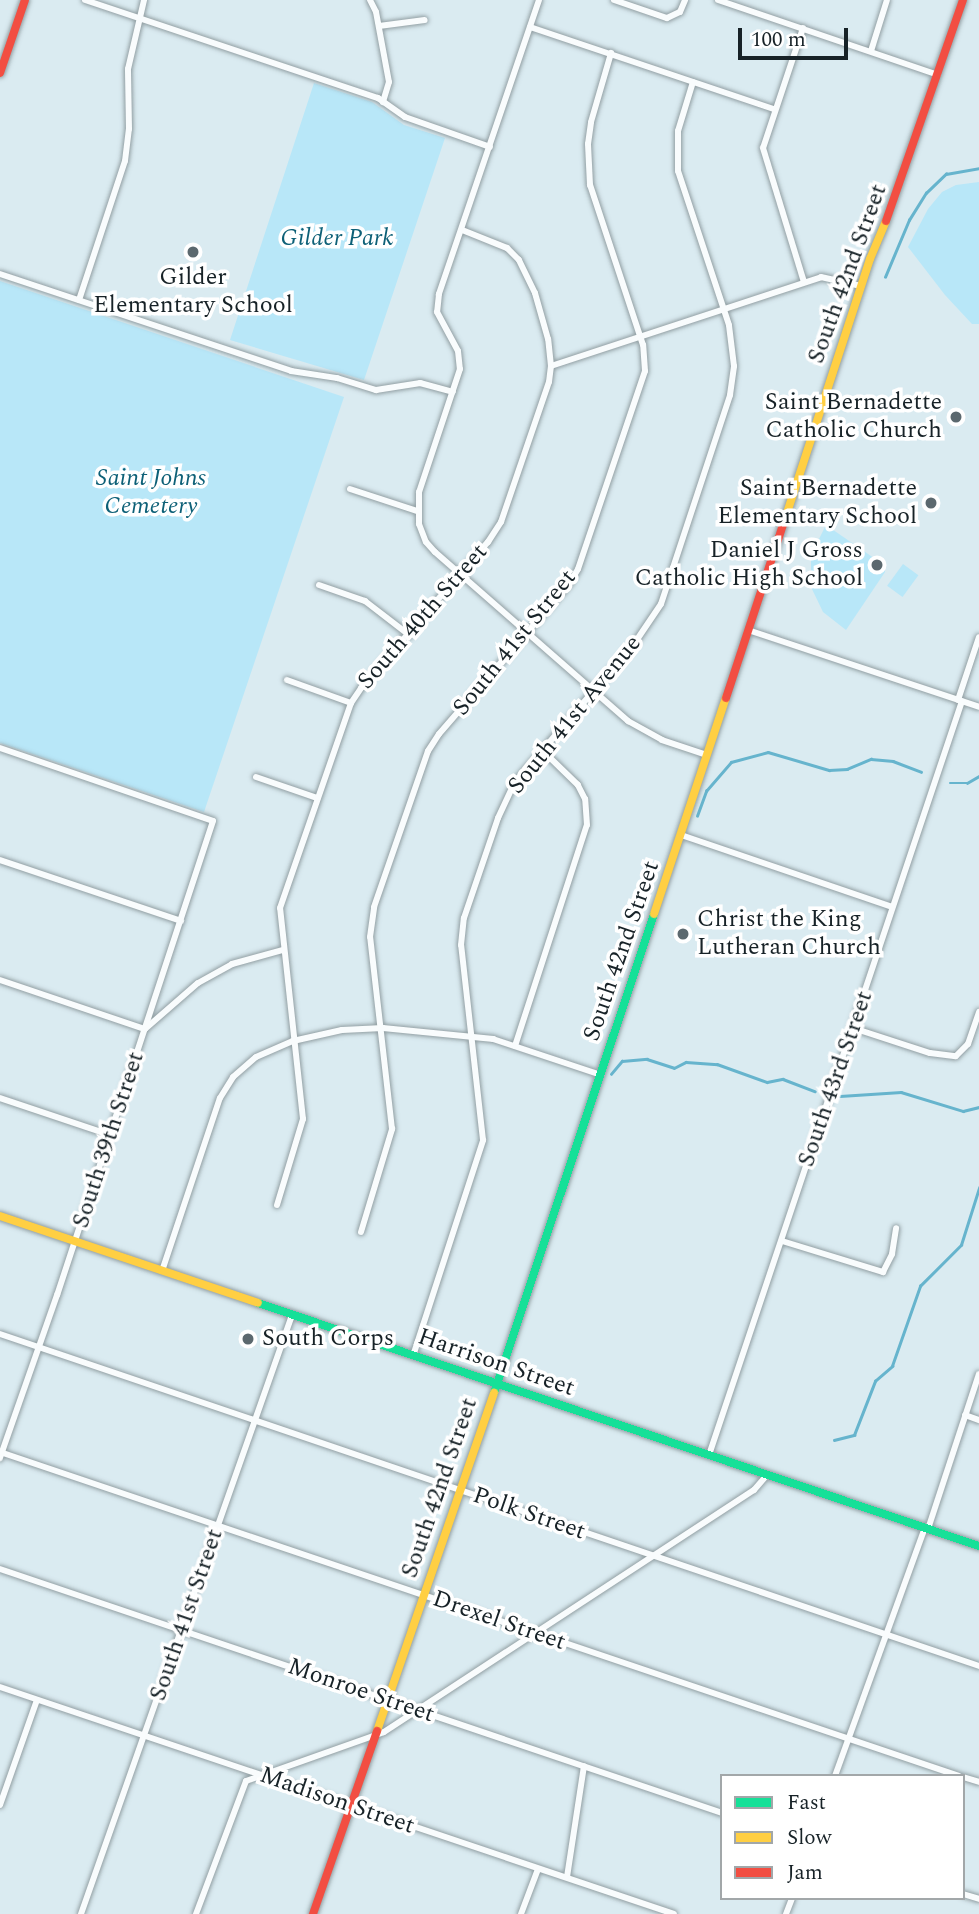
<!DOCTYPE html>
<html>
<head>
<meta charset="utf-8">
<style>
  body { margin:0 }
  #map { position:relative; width:979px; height:1914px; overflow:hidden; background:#daebf1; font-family:Spectral,serif }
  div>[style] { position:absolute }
  .green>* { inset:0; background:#b8e7f8; transform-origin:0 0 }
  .stream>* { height:2.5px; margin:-1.25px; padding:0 1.25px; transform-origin:1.25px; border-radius:1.25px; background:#66b4cd }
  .roads { filter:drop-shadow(0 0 2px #929fa3) drop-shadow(0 0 2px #929fa3) }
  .street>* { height:6px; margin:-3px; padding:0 3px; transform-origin:3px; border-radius:3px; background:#f9fcfd }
  .fast>* { height:8px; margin:-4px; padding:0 4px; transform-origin:4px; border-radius:4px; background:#16e098 }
  .slow>* { height:8px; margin:-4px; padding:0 4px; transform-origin:4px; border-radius:4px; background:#ffcf43 }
  .jam>* { height:8px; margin:-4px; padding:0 4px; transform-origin:4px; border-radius:4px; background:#f24e42 }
  .dots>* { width:19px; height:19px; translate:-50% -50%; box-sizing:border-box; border:4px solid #fff; border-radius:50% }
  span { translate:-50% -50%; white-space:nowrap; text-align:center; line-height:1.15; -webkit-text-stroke:7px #fff; paint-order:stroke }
  .park-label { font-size:24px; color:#0d6077; font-style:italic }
  .street-label { font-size:24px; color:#172227 }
  .poi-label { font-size:24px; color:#172227 }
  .right { translate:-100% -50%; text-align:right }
  .left { translate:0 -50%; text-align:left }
  .legend { position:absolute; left:720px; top:1774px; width:245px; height:126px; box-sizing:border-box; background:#fff; border:2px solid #a2a7a9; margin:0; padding:9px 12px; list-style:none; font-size:21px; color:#172227 }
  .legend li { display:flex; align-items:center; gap:14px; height:35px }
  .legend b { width:35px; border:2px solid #a2a7a9 }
  .scale { position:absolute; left:738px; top:28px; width:110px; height:32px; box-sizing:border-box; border:4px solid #172227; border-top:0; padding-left:9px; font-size:21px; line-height:24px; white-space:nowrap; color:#172227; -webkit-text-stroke:5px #fff; paint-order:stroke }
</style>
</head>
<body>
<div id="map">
  <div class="green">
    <div style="clip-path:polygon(314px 83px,372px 102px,404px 125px,445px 138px,364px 380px,230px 340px)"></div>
    <div style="clip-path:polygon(979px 182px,979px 324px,972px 324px,945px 295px,908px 247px,928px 209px,942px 192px,956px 185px)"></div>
    <div style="clip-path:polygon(0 281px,344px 397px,204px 812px,0 743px)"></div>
    <div style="clip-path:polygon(826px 525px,884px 565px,885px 572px,846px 630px,823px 612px,811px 587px,811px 555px)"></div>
    <div style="left:903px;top:564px;width:19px;height:27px;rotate:36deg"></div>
  </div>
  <div class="stream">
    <div style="left:885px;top:277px;width:62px;rotate:-67.2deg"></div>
    <div style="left:909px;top:220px;width:32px;rotate:-58deg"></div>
    <div style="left:926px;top:193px;width:28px;rotate:-44deg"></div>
    <div style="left:946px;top:174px;width:34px;rotate:-10deg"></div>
    <div style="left:950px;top:783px;width:17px"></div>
    <div style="left:967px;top:783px;width:14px;rotate:-30deg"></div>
    <div style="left:697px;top:816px;width:27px;rotate:-70deg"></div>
    <div style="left:706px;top:791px;width:38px;rotate:-49deg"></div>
    <div style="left:731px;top:762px;width:38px;rotate:-15deg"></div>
    <div style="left:768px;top:752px;width:64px;rotate:16.4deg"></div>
    <div style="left:829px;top:770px;width:18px;rotate:-3deg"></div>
    <div style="left:847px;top:769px;width:26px;rotate:-23deg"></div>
    <div style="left:871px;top:759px;width:22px;rotate:5deg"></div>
    <div style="left:893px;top:761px;width:30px;rotate:21deg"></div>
    <div style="left:611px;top:1074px;width:17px;rotate:-50deg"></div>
    <div style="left:622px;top:1061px;width:25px;rotate:-5deg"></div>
    <div style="left:647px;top:1059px;width:28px;rotate:18deg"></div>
    <div style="left:674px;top:1068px;width:13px;rotate:-27deg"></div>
    <div style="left:686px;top:1062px;width:31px;rotate:4deg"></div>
    <div style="left:717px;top:1064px;width:53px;rotate:19.8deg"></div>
    <div style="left:767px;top:1082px;width:16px;rotate:-11deg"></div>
    <div style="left:783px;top:1079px;width:34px;rotate:21deg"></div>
    <div style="left:840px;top:1096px;width:61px;rotate:-3.8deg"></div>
    <div style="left:901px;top:1092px;width:65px;rotate:17deg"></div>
    <div style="left:963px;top:1111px;width:16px;rotate:-14deg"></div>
    <div style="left:834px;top:1440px;width:21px;rotate:-14deg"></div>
    <div style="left:854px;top:1435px;width:58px;rotate:-68.7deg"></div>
    <div style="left:875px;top:1381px;width:23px;rotate:-41deg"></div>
    <div style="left:892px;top:1366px;width:85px;rotate:-70.7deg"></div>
    <div style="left:920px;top:1286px;width:58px;rotate:-45deg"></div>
    <div style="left:961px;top:1245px;width:60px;rotate:-72.5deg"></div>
  </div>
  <div class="roads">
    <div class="street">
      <div style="left:85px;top:0;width:309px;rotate:18.5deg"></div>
      <div style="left:378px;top:98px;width:33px;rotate:35deg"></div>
      <div style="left:405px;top:117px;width:90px;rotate:19.4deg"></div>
      <div style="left:370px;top:0;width:13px;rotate:63deg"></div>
      <div style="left:376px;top:12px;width:71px;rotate:79.5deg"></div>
      <div style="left:389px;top:82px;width:21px;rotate:107deg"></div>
      <div style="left:539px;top:0;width:311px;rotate:108.8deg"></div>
      <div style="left:439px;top:294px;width:18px;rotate:96deg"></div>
      <div style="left:437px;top:312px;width:44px;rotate:61.7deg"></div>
      <div style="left:458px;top:351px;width:18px;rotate:84deg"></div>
      <div style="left:460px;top:369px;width:130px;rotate:108.4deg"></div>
      <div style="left:419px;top:492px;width:32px;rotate:90deg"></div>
      <div style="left:419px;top:524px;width:19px;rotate:69deg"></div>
      <div style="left:426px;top:542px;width:13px;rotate:48deg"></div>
      <div style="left:435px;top:552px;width:257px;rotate:41.2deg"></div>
      <div style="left:628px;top:721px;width:39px;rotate:29deg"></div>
      <div style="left:662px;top:740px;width:47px;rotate:18.4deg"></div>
      <div style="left:614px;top:0;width:56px;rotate:18.8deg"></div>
      <div style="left:667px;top:18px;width:14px;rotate:-25deg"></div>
      <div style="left:680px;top:12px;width:13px;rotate:-67deg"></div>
      <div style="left:718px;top:0;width:232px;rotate:18.8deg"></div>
      <div style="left:379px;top:26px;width:46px;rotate:-7.4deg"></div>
      <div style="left:530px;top:27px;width:257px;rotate:18.6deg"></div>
      <div style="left:803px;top:28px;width:126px;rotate:108.4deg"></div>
      <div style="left:763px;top:148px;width:140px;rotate:73deg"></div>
      <div style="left:871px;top:51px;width:53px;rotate:-72.6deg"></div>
      <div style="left:0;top:274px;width:307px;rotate:18.4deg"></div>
      <div style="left:291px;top:371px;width:47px;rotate:8.7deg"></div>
      <div style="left:337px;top:378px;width:41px;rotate:17.1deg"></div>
      <div style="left:376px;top:390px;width:45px;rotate:-9deg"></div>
      <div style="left:420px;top:383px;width:34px;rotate:15deg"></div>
      <div style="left:79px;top:300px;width:146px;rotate:-71.7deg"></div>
      <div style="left:125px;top:161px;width:32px;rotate:-83deg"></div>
      <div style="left:129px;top:129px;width:60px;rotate:-91deg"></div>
      <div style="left:128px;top:69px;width:71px;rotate:-76.9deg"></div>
      <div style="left:551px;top:366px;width:284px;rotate:-18.2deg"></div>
      <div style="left:821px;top:277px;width:41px;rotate:12.7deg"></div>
      <div style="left:350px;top:489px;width:71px;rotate:18.2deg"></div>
      <div style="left:319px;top:585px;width:49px;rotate:19.2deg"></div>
      <div style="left:365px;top:601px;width:56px;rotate:37.7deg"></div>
      <div style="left:748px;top:630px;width:243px;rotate:18.4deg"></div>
      <div style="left:287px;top:680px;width:68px;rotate:19.8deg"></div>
      <div style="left:958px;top:700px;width:66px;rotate:-71.6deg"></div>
      <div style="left:0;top:748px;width:225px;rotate:18.9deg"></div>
      <div style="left:213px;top:821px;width:499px;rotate:108.2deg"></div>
      <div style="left:57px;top:1295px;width:173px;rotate:109.3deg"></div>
      <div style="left:256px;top:777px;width:65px;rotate:19deg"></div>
      <div style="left:681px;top:835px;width:223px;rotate:18.8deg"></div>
      <div style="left:0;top:860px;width:191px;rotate:18.6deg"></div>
      <div style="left:0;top:980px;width:153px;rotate:18.7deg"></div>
      <div style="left:145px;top:1029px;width:70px;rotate:-41deg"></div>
      <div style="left:198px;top:983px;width:39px;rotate:-29deg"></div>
      <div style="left:232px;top:964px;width:53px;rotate:-15.4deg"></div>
      <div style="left:853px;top:1028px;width:81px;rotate:18deg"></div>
      <div style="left:930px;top:1053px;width:26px;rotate:7deg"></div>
      <div style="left:956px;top:1056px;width:17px;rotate:-45deg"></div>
      <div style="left:968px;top:1044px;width:34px;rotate:-71deg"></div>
      <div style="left:515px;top:1046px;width:232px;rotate:-72deg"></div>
      <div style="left:587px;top:825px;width:26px;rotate:-94deg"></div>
      <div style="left:585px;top:799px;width:16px;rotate:-117deg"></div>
      <div style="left:578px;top:785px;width:50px;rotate:-135.8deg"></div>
      <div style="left:0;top:1098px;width:116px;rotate:18.6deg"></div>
      <div style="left:277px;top:1205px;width:90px;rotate:-73.2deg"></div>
      <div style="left:303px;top:1119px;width:212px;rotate:-96.2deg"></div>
      <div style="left:280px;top:908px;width:217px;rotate:-70.9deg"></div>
      <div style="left:351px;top:703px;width:18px;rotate:-56deg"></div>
      <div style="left:361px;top:688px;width:194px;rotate:-49deg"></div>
      <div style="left:488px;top:542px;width:24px;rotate:-57deg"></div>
      <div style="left:501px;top:522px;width:148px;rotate:-71.1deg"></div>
      <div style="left:549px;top:382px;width:16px;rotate:-83deg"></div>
      <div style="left:551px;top:366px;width:27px;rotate:-96deg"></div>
      <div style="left:548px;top:339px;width:48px;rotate:-105.8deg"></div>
      <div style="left:535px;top:293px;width:37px;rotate:-116deg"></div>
      <div style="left:519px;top:260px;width:17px;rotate:-135deg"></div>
      <div style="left:507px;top:248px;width:48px;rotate:-158.2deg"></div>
      <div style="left:361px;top:1232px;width:108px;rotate:-73.2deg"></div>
      <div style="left:392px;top:1129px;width:193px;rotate:-96.5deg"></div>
      <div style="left:370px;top:937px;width:30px;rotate:-82deg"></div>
      <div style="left:374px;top:907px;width:165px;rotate:-70.9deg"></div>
      <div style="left:428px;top:751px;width:20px;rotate:-57deg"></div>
      <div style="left:439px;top:734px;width:198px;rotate:-49.1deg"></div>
      <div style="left:569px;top:584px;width:17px;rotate:-59deg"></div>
      <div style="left:578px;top:569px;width:209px;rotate:-71.3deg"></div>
      <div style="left:645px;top:371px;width:26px;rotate:-94deg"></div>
      <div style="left:643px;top:345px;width:169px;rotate:-108.3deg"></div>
      <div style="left:590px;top:185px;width:41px;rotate:-92.8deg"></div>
      <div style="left:588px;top:144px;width:22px;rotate:-82deg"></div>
      <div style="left:591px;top:122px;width:72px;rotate:-73.8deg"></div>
      <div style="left:782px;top:1241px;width:106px;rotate:17.1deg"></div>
      <div style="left:883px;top:1272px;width:20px;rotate:-63deg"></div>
      <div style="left:892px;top:1254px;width:26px;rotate:-81deg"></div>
      <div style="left:162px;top:1271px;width:182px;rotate:-71.5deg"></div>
      <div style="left:220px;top:1098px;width:25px;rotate:-58deg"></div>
      <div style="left:233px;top:1077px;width:30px;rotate:-41deg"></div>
      <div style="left:256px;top:1057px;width:40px;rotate:-23.4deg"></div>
      <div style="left:293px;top:1041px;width:50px;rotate:-12.7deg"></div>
      <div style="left:342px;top:1030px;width:41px;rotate:-2.8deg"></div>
      <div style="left:383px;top:1028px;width:111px;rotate:5.7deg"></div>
      <div style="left:493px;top:1039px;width:114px;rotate:18.4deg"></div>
      <div style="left:0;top:1334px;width:1034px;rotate:18.73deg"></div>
      <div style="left:413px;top:1356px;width:227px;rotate:-72deg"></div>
      <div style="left:483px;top:1140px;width:196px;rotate:-96.4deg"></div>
      <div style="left:461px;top:945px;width:27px;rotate:-84deg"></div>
      <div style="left:464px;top:918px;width:106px;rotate:-71.2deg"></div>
      <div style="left:498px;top:818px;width:40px;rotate:-65deg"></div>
      <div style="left:515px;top:782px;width:182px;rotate:-49.2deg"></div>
      <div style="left:634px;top:644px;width:48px;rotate:-56deg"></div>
      <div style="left:661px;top:604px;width:220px;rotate:-71.7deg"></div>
      <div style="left:730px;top:395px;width:29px;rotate:-82deg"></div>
      <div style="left:734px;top:366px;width:41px;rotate:-97deg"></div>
      <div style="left:729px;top:325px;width:162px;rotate:-108.3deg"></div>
      <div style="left:678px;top:171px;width:40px;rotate:-90deg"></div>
      <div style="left:678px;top:131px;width:51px;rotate:-73deg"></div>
      <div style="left:965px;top:1415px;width:15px;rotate:20deg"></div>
      <div style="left:0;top:1452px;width:1012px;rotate:18.67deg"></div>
      <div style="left:709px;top:1455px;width:795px;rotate:-71.45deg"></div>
      <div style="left:928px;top:1529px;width:163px;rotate:-71.8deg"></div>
      <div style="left:0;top:1569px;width:762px;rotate:18.67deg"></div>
      <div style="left:0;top:1687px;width:711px;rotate:18.61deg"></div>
      <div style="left:835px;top:1776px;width:264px;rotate:-70.1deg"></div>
      <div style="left:963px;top:1777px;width:17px;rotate:17deg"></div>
      <div style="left:0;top:1805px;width:111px;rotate:-70.6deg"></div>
      <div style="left:567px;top:1877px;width:112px;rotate:-81.3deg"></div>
      <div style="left:963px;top:1894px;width:17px;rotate:17deg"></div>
      <div style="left:81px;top:1914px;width:635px;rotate:-70.59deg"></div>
      <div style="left:196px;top:1914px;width:142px;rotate:-69.4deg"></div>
      <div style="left:246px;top:1781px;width:146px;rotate:-19.5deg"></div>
      <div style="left:384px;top:1732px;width:442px;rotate:-33.2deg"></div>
      <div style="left:754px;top:1490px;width:20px;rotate:-49deg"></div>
      <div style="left:521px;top:1914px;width:48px;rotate:-69.3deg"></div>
      <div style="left:786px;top:1914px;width:17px;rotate:-69deg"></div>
    </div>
    <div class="fast">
      <div style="left:258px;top:1303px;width:761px;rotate:18.63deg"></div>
      <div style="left:494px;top:1393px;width:505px;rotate:-71.53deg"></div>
    </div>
    <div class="slow">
      <div style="left:784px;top:522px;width:277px;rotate:-71.9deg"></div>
      <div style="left:870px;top:259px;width:41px;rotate:-67.2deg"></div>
      <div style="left:654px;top:914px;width:228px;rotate:-71.6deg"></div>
      <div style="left:0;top:1216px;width:272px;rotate:18.6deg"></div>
      <div style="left:377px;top:1731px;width:358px;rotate:-70.9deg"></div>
    </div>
    <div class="jam">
      <div style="left:0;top:73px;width:77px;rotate:-71.1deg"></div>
      <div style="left:886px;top:221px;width:234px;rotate:-70.8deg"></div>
      <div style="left:726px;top:698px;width:185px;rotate:-71.8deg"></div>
      <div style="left:313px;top:1914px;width:194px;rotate:-70.7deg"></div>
    </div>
  </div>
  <div class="dots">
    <div style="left:193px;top:252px;background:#5b686e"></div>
    <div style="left:956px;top:417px;background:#5b686e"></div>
    <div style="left:931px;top:503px;background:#5b686e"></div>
    <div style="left:877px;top:565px;background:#5b686e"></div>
    <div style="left:683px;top:934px;background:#5b686e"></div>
    <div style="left:248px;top:1339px;background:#5b686e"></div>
  </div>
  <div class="park-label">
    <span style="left:337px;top:239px">Gilder Park</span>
    <span style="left:151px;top:493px">Saint Johns<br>Cemetery</span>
  </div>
  <div class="street-label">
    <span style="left:848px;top:274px;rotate:-70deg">South 42nd Street</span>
    <span style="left:423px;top:617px;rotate:-49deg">South 40th Street</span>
    <span style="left:515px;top:643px;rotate:-51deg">South 41st Street</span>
    <span style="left:575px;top:715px;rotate:-51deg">South 41st Avenue</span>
    <span style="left:622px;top:951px;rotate:-71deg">South 42nd Street</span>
    <span style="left:836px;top:1079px;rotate:-71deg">South 43rd Street</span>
    <span style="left:109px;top:1140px;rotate:-72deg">South 39th Street</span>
    <span style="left:496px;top:1363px;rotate:19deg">Harrison Street</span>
    <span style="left:440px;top:1488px;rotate:-71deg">South 42nd Street</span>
    <span style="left:529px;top:1514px;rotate:19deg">Polk Street</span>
    <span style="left:187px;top:1615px;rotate:-71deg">South 41st Street</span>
    <span style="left:499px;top:1621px;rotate:19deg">Drexel Street</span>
    <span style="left:361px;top:1691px;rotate:19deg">Monroe Street</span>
    <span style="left:337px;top:1801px;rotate:19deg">Madison Street</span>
  </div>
  <div class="poi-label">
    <span style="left:193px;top:292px">Gilder<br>Elementary School</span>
    <span class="right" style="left:942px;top:417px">Saint Bernadette<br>Catholic Church</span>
    <span class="right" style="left:917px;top:503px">Saint Bernadette<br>Elementary School</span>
    <span class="right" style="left:863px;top:565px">Daniel J Gross<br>Catholic High School</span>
    <span class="left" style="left:697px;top:934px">Christ the King<br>Lutheran Church</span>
    <span class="left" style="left:262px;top:1339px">South Corps</span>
  </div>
  <ul class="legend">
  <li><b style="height:9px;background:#16e098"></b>Fast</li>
  <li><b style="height:9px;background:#ffcf43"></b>Slow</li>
  <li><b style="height:9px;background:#f24e42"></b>Jam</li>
  </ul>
  <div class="scale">100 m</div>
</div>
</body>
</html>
